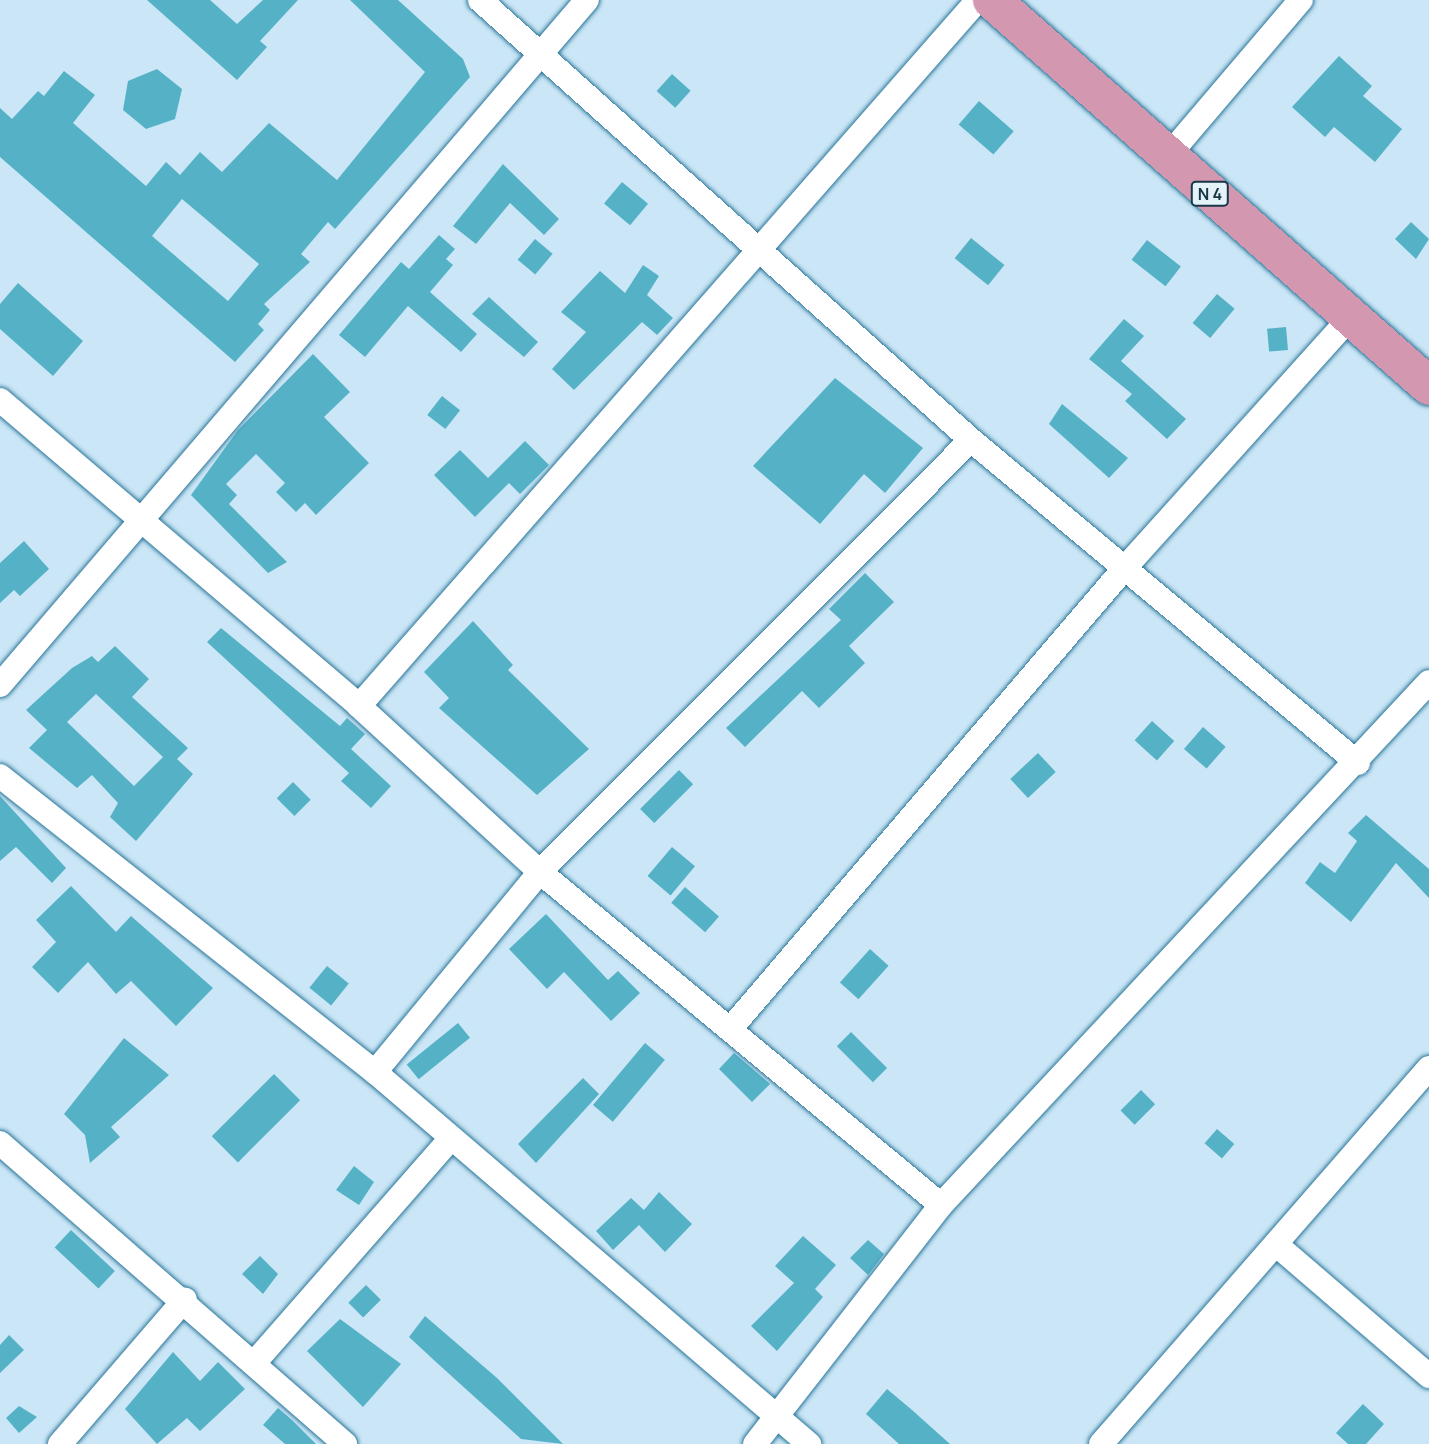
<!DOCTYPE html>
<html>
<head>
<meta charset="utf-8">
<style>
  body { margin:0 }
  #map { position:relative; width:1429px; height:1444px; overflow:hidden; background:#cbe7f7; font-family:Manrope,sans-serif }
  div>[style] { position:absolute }
  .building>* { inset:0; background:#55b2c6; transform-origin:0 0 }
  .roads { filter:drop-shadow(0 0 2px #2a7599) drop-shadow(0 0 2px #2a7599) }
  .minor>* { height:24px; margin:-12px; padding:0 12px; transform-origin:12px; border-radius:12px; background:#fff }
  .trunk>* { height:38px; margin:-19px; padding:0 19px; transform-origin:19px; border-radius:19px; background:#d497b0 }
  span { translate:-50% -50%; white-space:nowrap; text-align:center; line-height:1.15; -webkit-text-stroke:7px #e3f1f9; paint-order:stroke }
  .shield-label span { padding:2px 5px; background:#e3f1f9; border:2px solid; border-radius:5px; -webkit-text-stroke-width:0 }
  .shield-label { font-size:16px; color:#173646; font-weight:700 }
</style>
</head>
<body>
<div id="map">
  <div class="building">
    <div style="clip-path:polygon(147px 0,210px 0,237px 24px,263px 0,298px 0,260px 41px,267px 47px,237px 80px)"></div>
    <div style="clip-path:polygon(evenodd,350px 0,398px 0,463px 59px,470px 77px,335px 229px,328px 222px,301px 254px,310px 262px,264px 304px,270px 310px,258px 324px,264px 330px,235px 362px,0 157px,0 108px,12px 119px,38px 91px,44px 96px,64px 71px,95px 95px,73px 123px,146px 186px,166px 162px,180px 175px,200px 152px,222px 172px,269px 123px,337px 180px,425px 72px,350px 0,182px 199px,259px 264px,228px 301px,152px 236px,182px 199px)"></div>
    <div style="clip-path:polygon(1339px 56px,1372px 86px,1363px 96px,1402px 129px,1375px 162px,1334px 127px,1325px 137px,1292px 107px)"></div>
    <div style="clip-path:polygon(157px 69px,182px 89px,175px 119px,146px 129px,123px 110px,128px 81px)"></div>
    <div style="left:672px;top:74px;width:25px;height:23px;rotate:42deg"></div>
    <div style="left:979px;top:101px;width:46px;height:31px;rotate:41deg"></div>
    <div style="clip-path:polygon(503px 164px,559px 219px,544px 235px,510px 203px,476px 244px,453px 226px)"></div>
    <div style="left:622px;top:182px;width:34px;height:28px;rotate:40deg"></div>
    <div style="clip-path:polygon(1411px 222px,1429px 239px,1416px 259px,1395px 239px)"></div>
    <div style="clip-path:polygon(439px 235px,455px 249px,446px 259px,453px 265px,430px 292px,477px 334px,461px 352px,408px 306px,365px 357px,339px 335px,401px 262px,409px 269px)"></div>
    <div style="left:971px;top:238px;width:43px;height:26px;rotate:39deg"></div>
    <div style="left:535px;top:239px;width:23px;height:27px;rotate:40deg"></div>
    <div style="left:1147px;top:240px;width:43px;height:25px;rotate:38deg"></div>
    <div style="clip-path:polygon(643px 265px,659px 276px,647px 295px,673px 318px,657px 335px,642px 322px,574px 390px,552px 369px,586px 332px,561px 312px,600px 271px,625px 293px)"></div>
    <div style="clip-path:polygon(18px 283px,83px 341px,53px 376px,0 329px,0 304px)"></div>
    <div style="left:1217px;top:294px;width:23px;height:38px;rotate:40deg"></div>
    <div style="clip-path:polygon(489px 297px,538px 342px,524px 357px,472px 314px)"></div>
    <div style="clip-path:polygon(1124px 319px,1144px 336px,1121px 361px,1186px 419px,1167px 439px,1125px 401px,1132px 394px,1089px 359px)"></div>
    <div style="left:1286px;top:327px;width:23px;height:19px;rotate:85deg"></div>
    <div style="clip-path:polygon(313px 354px,350px 392px,324px 417px,369px 463px,316px 515px,305px 503px,296px 512px,276px 492px,285px 483px,256px 454px,226px 484px,237px 495px,229px 504px,287px 562px,268px 573px,191px 495px,238px 430px)"></div>
    <div style="clip-path:polygon(835px 378px,923px 448px,885px 493px,864px 474px,820px 524px,753px 466px)"></div>
    <div style="left:442px;top:396px;width:23px;height:24px;rotate:38deg"></div>
    <div style="clip-path:polygon(1062px 404px,1128px 458px,1109px 478px,1049px 424px)"></div>
    <div style="clip-path:polygon(525px 441px,549px 465px,520px 494px,509px 483px,475px 517px,434px 475px,460px 450px,488px 478px)"></div>
    <div style="clip-path:polygon(24px 541px,49px 569px,20px 596px,14px 590px,0 603px,0 563px)"></div>
    <div style="clip-path:polygon(865px 573px,894px 602px,849px 646px,865px 663px,819px 708px,802px 691px,745px 747px,726px 728px,841px 620px,829px 609px)"></div>
    <div style="clip-path:polygon(473px 621px,513px 665px,508px 670px,589px 749px,537px 795px,439px 708px,449px 698px,424px 672px)"></div>
    <div style="clip-path:polygon(221px 628px,340px 726px,347px 718px,365px 734px,351px 749px,391px 786px,371px 808px,341px 781px,349px 773px,207px 642px)"></div>
    <div style="clip-path:polygon(evenodd,115px 646px,149px 679px,132px 697px,188px 748px,177px 759px,193px 774px,136px 841px,110px 817px,118px 803px,92px 775px,77px 788px,29px 748px,47px 730px,26px 710px,72px 668px,92px 656px,98px 662px,115px 646px,96px 694px,163px 757px,134px 786px,67px 722px,96px 694px)"></div>
    <div style="left:1152px;top:721px;width:30px;height:26px;rotate:42deg"></div>
    <div style="left:1203px;top:727px;width:30px;height:29px;rotate:41deg"></div>
    <div style="left:1038px;top:753px;width:26px;height:38px;rotate:47deg"></div>
    <div style="left:679px;top:770px;width:20px;height:55px;rotate:45deg"></div>
    <div style="left:293px;top:782px;width:25px;height:23px;rotate:45deg"></div>
    <div style="clip-path:polygon(0 796px,66px 868px,52px 883px,16px 847px,0 861px)"></div>
    <div style="clip-path:polygon(1366px 815px,1429px 869px,1429px 898px,1396px 863px,1351px 922px,1305px 883px,1320px 862px,1335px 873px,1357px 841px,1348px 833px)"></div>
    <div style="left:672px;top:847px;width:30px;height:38px;rotate:40deg"></div>
    <div style="clip-path:polygon(71px 886px,116px 932px,131px 916px,213px 988px,176px 1026px,131px 981px,116px 994px,88px 962px,58px 993px,32px 967px,56px 942px,36px 920px)"></div>
    <div style="left:685px;top:887px;width:45px;height:21px;rotate:41deg"></div>
    <div style="clip-path:polygon(546px 914px,608px 980px,618px 971px,640px 993px,611px 1021px,564px 972px,547px 989px,509px 949px)"></div>
    <div style="left:870px;top:949px;width:25px;height:45px;rotate:42deg"></div>
    <div style="left:327px;top:966px;width:28px;height:28px;rotate:39deg"></div>
    <div style="left:458px;top:1023px;width:19px;height:66px;rotate:51deg"></div>
    <div style="left:851px;top:1032px;width:51px;height:20px;rotate:45deg"></div>
    <div style="clip-path:polygon(124px 1038px,169px 1075px,111px 1127px,120px 1137px,90px 1163px,85px 1135px,64px 1114px)"></div>
    <div style="left:645px;top:1043px;width:26px;height:81px;rotate:40deg"></div>
    <div style="clip-path:polygon(734px 1053px,770px 1084px,752px 1102px,719px 1069px)"></div>
    <div style="left:274px;top:1074px;width:37px;height:88px;rotate:45deg"></div>
    <div style="clip-path:polygon(583px 1078px,599px 1094px,536px 1163px,518px 1144px)"></div>
    <div style="left:1141px;top:1090px;width:20px;height:29px;rotate:45deg"></div>
    <div style="left:1217px;top:1129px;width:23px;height:19px;rotate:41deg"></div>
    <div style="clip-path:polygon(354px 1166px,374px 1182px,359px 1205px,336px 1190px)"></div>
    <div style="clip-path:polygon(659px 1192px,692px 1224px,665px 1252px,639px 1225px,613px 1250px,596px 1231px,631px 1198px,644px 1210px)"></div>
    <div style="left:71px;top:1230px;width:60px;height:24px;rotate:43deg"></div>
    <div style="clip-path:polygon(803px 1236px,836px 1265px,815px 1289px,823px 1297px,777px 1351px,751px 1326px,794px 1283px,775px 1266px)"></div>
    <div style="clip-path:polygon(868px 1240px,884px 1254px,868px 1275px,850px 1258px)"></div>
    <div style="clip-path:polygon(260px 1256px,278px 1274px,263px 1294px,242px 1274px)"></div>
    <div style="left:366px;top:1285px;width:21px;height:25px;rotate:45deg"></div>
    <div style="clip-path:polygon(425px 1316px,497px 1378px,563px 1444px,521px 1439px,436px 1362px,409px 1337px)"></div>
    <div style="clip-path:polygon(340px 1319px,401px 1364px,363px 1407px,307px 1351px)"></div>
    <div style="clip-path:polygon(9px 1335px,24px 1350px,0 1373px,0 1345px)"></div>
    <div style="clip-path:polygon(173px 1352px,200px 1381px,218px 1362px,245px 1389px,200px 1431px,187px 1418px,157px 1444px,125px 1409px)"></div>
    <div style="clip-path:polygon(887px 1389px,912px 1410px,950px 1444px,899px 1444px,866px 1414px)"></div>
    <div style="clip-path:polygon(1363px 1404px,1384px 1424px,1366px 1444px,1348px 1444px,1336px 1433px)"></div>
    <div style="clip-path:polygon(19px 1406px,37px 1417px,19px 1433px,6px 1418px)"></div>
    <div style="clip-path:polygon(278px 1408px,293px 1421px,316px 1444px,285px 1444px,263px 1425px)"></div>
  </div>
  <div class="roads">
    <div class="minor">
      <div style="left:480px;top:0;width:659px;rotate:41.86deg"></div>
      <div style="left:971px;top:440px;width:504px;rotate:39.85deg"></div>
      <div style="left:1168px;top:156px;width:205px;rotate:-49.6deg"></div>
      <div style="left:0;top:400px;width:472px;rotate:40.4deg"></div>
      <div style="left:359px;top:706px;width:246px;rotate:42.5deg"></div>
      <div style="left:540px;top:872px;width:521px;rotate:39.71deg"></div>
      <div style="left:0;top:685px;width:902px;rotate:-49.41deg"></div>
      <div style="left:359px;top:706px;width:939px;rotate:-48.76deg"></div>
      <div style="left:0;top:776px;width:478px;rotate:38.3deg"></div>
      <div style="left:375px;top:1072px;width:572px;rotate:40.6deg"></div>
      <div style="left:732px;top:1027px;width:600px;rotate:-49.46deg"></div>
      <div style="left:1122px;top:571px;width:339px;rotate:-48deg"></div>
      <div style="left:375px;top:1072px;width:259px;rotate:-50.5deg"></div>
      <div style="left:540px;top:872px;width:610px;rotate:-45.07deg"></div>
      <div style="left:0;top:1143px;width:458px;rotate:41.1deg"></div>
      <div style="left:1279px;top:1247px;width:198px;rotate:40.7deg"></div>
      <div style="left:255px;top:1362px;width:298px;rotate:-48.8deg"></div>
      <div style="left:60px;top:1444px;width:191px;rotate:-49.2deg"></div>
      <div style="left:755px;top:1444px;width:303px;rotate:-52.1deg"></div>
      <div style="left:941px;top:1205px;width:715px;rotate:-46.98deg"></div>
      <div style="left:1101px;top:1444px;width:499px;rotate:-48.9deg"></div>
    </div>
    <div class="trunk">
      <div style="left:992px;top:0;width:583px;rotate:41.45deg"></div>
    </div>
  </div>
  <div class="shield-label">
    <span style="left:1210px;top:194px">N 4</span>
  </div>
</div>
</body>
</html>
